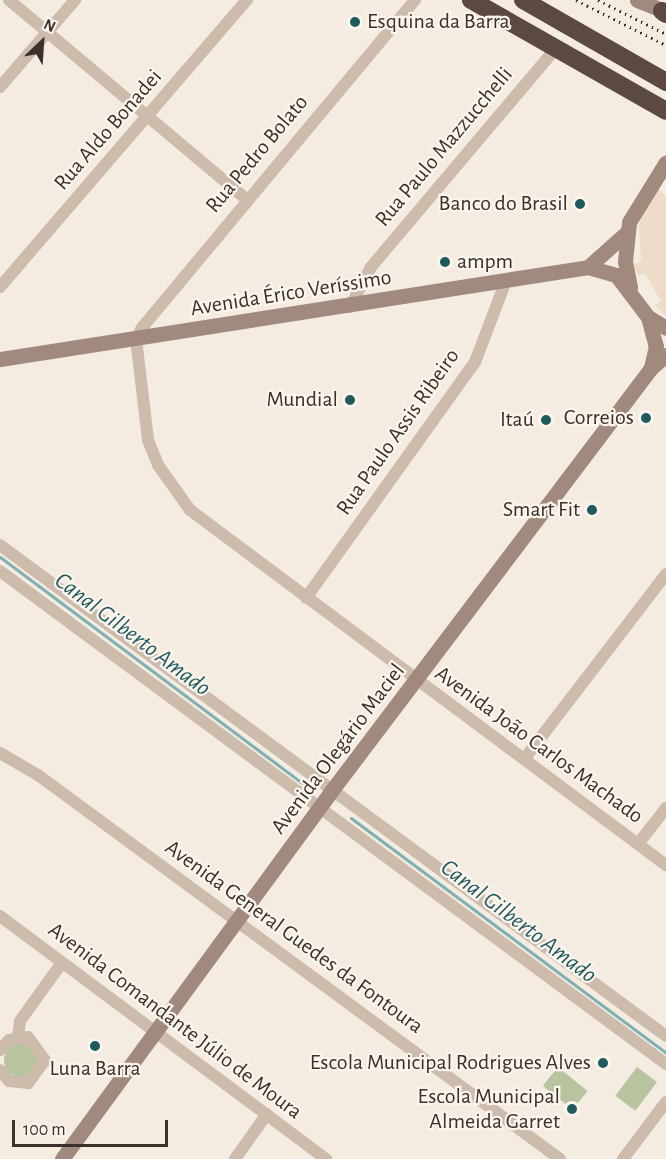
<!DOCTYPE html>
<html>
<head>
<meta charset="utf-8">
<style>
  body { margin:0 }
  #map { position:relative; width:666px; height:1159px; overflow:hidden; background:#f4ebe1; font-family:"Alegreya Sans",sans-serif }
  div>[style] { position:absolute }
  .green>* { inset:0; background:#b8c4a0; transform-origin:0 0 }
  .round { border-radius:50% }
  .plaza>* { inset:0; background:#ecdcc8 }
  .stream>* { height:3px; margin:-1.5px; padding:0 1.5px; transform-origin:1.5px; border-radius:1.5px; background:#7fb0b2 }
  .street>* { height:12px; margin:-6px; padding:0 6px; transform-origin:6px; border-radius:6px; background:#cdbbac }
  .secondary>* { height:15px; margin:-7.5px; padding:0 7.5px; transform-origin:7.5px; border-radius:7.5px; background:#a18a7d }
  .highway>* { height:18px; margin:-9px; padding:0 9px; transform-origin:9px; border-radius:9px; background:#5c4a42 }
  .rail>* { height:3px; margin-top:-1.5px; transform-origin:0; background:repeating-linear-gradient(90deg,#3b302b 0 1.5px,transparent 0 6px) }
  .dots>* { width:16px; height:16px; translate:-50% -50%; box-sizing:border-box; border:3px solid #fbf5ee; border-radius:50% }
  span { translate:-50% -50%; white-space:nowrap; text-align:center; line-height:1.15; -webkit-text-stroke:4.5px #fbf5ee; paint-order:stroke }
  .poi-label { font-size:22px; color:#3b302b }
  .left { translate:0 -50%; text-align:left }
  .right { translate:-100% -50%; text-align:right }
  .street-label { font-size:22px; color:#3b302b }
  .water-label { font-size:24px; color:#1f5a5e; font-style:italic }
  .north { position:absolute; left:12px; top:12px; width:60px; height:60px; -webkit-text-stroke:4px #fbf5ee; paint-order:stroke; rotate:25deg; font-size:16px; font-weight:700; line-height:24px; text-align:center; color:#3b302b }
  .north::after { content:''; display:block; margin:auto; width:21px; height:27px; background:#3b302b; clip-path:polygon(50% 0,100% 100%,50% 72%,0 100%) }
  .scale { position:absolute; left:12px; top:1120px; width:156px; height:27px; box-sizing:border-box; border:3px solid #3b302b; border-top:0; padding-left:8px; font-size:18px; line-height:21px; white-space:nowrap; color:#3b302b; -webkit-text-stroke:4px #fbf5ee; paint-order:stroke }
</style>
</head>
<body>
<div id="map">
  <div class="green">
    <div class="round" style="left:4px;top:1043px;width:34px;height:34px"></div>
    <div style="left:558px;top:1067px;width:38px;height:24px;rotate:39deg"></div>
    <div style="left:637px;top:1067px;width:25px;height:36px;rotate:37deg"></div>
  </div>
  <div class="plaza">
    <div style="clip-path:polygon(653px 184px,666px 196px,666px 316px,655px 305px,661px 301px,645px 273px,638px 276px,634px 265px,641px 262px,639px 225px)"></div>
  </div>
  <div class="stream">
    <div style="left:0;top:557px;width:377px;rotate:36.8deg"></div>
    <div style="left:351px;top:818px;width:393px;rotate:36.7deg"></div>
  </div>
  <div class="street">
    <div style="left:9px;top:0;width:309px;rotate:40deg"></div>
    <div style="left:415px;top:0;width:427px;rotate:129.8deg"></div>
    <div style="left:142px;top:328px;width:13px;rotate:119deg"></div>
    <div style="left:136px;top:339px;width:102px;rotate:83.2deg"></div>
    <div style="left:148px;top:440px;width:27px;rotate:68deg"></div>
    <div style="left:158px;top:465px;width:55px;rotate:54.6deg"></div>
    <div style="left:190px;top:510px;width:594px;rotate:36.72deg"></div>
    <div style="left:0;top:87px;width:115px;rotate:-49.2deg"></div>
    <div style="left:0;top:287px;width:379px;rotate:-49.3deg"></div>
    <div style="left:350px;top:307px;width:45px;rotate:-62.3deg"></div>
    <div style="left:371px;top:267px;width:287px;rotate:-49.8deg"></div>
    <div style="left:0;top:545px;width:827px;rotate:36.4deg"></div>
    <div style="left:0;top:571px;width:829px;rotate:36.51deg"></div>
    <div style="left:306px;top:598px;width:290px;rotate:-54.4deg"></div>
    <div style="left:475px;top:362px;width:87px;rotate:-69.1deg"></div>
    <div style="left:0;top:753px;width:44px;rotate:30.1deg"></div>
    <div style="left:38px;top:775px;width:648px;rotate:36.34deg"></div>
    <div style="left:525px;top:758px;width:232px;rotate:-52.5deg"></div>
    <div style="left:638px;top:844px;width:46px;rotate:-52.1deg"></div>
    <div style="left:0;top:916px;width:407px;rotate:36.7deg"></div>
    <div style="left:18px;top:1037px;width:16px;rotate:-83deg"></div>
    <div style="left:20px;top:1021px;width:70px;rotate:-54.3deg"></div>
    <div style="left:0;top:1050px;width:13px;rotate:-48deg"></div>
    <div style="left:9px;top:1040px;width:19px;rotate:-9deg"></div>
    <div style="left:28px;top:1037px;width:29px;rotate:54deg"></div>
    <div style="left:45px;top:1060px;width:29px;rotate:126deg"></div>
    <div style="left:28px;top:1083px;width:19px;rotate:-174deg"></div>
    <div style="left:9px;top:1081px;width:14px;rotate:-129deg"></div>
    <div style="left:235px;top:1159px;width:55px;rotate:-54.6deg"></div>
    <div style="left:623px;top:1159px;width:71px;rotate:-53deg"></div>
  </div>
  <div class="secondary">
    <div style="left:637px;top:0;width:31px;rotate:22deg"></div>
    <div style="left:588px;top:267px;width:51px;rotate:-41.8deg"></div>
    <div style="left:630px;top:287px;width:26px;rotate:-101deg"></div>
    <div style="left:625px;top:261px;width:39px;rotate:-84deg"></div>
    <div style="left:629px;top:222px;width:70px;rotate:-58.3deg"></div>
    <div style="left:648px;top:317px;width:30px;rotate:75deg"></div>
    <div style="left:656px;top:346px;width:23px;rotate:103deg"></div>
    <div style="left:0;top:359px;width:595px;rotate:-8.89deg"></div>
    <div style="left:588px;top:267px;width:29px;rotate:16deg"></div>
    <div style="left:616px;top:275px;width:53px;rotate:52.7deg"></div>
    <div style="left:648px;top:317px;width:21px;rotate:31deg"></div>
    <div style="left:62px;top:1159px;width:457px;rotate:-53.8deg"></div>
    <div style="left:332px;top:790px;width:529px;rotate:-52.91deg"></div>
    <div style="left:651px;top:368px;width:20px;rotate:-41deg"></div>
  </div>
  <div class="highway">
    <div style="left:471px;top:0;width:224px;rotate:29.6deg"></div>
    <div style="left:523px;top:0;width:165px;rotate:29.8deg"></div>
    <div style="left:662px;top:11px;width:5px;rotate:37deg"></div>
  </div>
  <div class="rail">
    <div style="left:576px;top:0;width:101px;rotate:26.6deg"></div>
    <div style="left:598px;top:0;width:76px;rotate:26.6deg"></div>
  </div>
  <div class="dots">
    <div style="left:355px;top:22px;background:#1f5a5e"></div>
    <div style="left:580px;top:204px;background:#1f5a5e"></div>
    <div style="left:445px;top:262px;background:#1f5a5e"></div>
    <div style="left:350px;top:400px;background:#1f5a5e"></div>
    <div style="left:646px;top:418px;background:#1f5a5e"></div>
    <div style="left:546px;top:420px;background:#1f5a5e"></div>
    <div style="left:592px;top:510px;background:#1f5a5e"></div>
    <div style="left:95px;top:1046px;background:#1f5a5e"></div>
    <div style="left:603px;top:1063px;background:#1f5a5e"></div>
    <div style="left:572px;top:1109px;background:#1f5a5e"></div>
  </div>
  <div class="poi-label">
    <span class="left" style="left:367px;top:22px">Esquina da Barra</span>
    <span class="right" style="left:568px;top:204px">Banco do Brasil</span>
    <span class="left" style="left:457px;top:262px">ampm</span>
    <span class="right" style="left:338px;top:400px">Mundial</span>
    <span class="right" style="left:634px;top:418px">Correios</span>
    <span class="right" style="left:534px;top:420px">Itaú</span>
    <span class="right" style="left:580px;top:510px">Smart Fit</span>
    <span class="right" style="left:591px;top:1063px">Escola Municipal Rodrigues Alves</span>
    <span style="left:95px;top:1069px">Luna Barra</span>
    <span class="right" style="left:560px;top:1109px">Escola Municipal<br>Almeida Garret</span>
  </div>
  <div class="street-label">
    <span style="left:108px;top:130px;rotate:-49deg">Rua Aldo Bonadei</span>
    <span style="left:444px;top:147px;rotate:-50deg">Rua Paulo Mazzucchelli</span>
    <span style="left:257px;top:154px;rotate:-50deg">Rua Pedro Bolato</span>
    <span style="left:291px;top:293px;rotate:-9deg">Avenida Érico Veríssimo</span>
    <span style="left:398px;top:432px;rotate:-55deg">Rua Paulo Assis Ribeiro</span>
    <span style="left:539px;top:745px;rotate:36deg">Avenida João Carlos Machado</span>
    <span style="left:338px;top:749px;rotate:-53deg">Avenida Olegário Maciel</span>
    <span style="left:294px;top:937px;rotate:36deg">Avenida General Guedes da Fontoura</span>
    <span style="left:175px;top:1021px;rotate:37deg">Avenida Comandante Júlio de Moura</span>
  </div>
  <div class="water-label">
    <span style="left:132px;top:635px;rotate:37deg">Canal Gilberto Amado</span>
    <span style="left:518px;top:922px;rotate:37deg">Canal Gilberto Amado</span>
  </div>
  <div class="north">N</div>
  <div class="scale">100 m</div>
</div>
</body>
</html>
